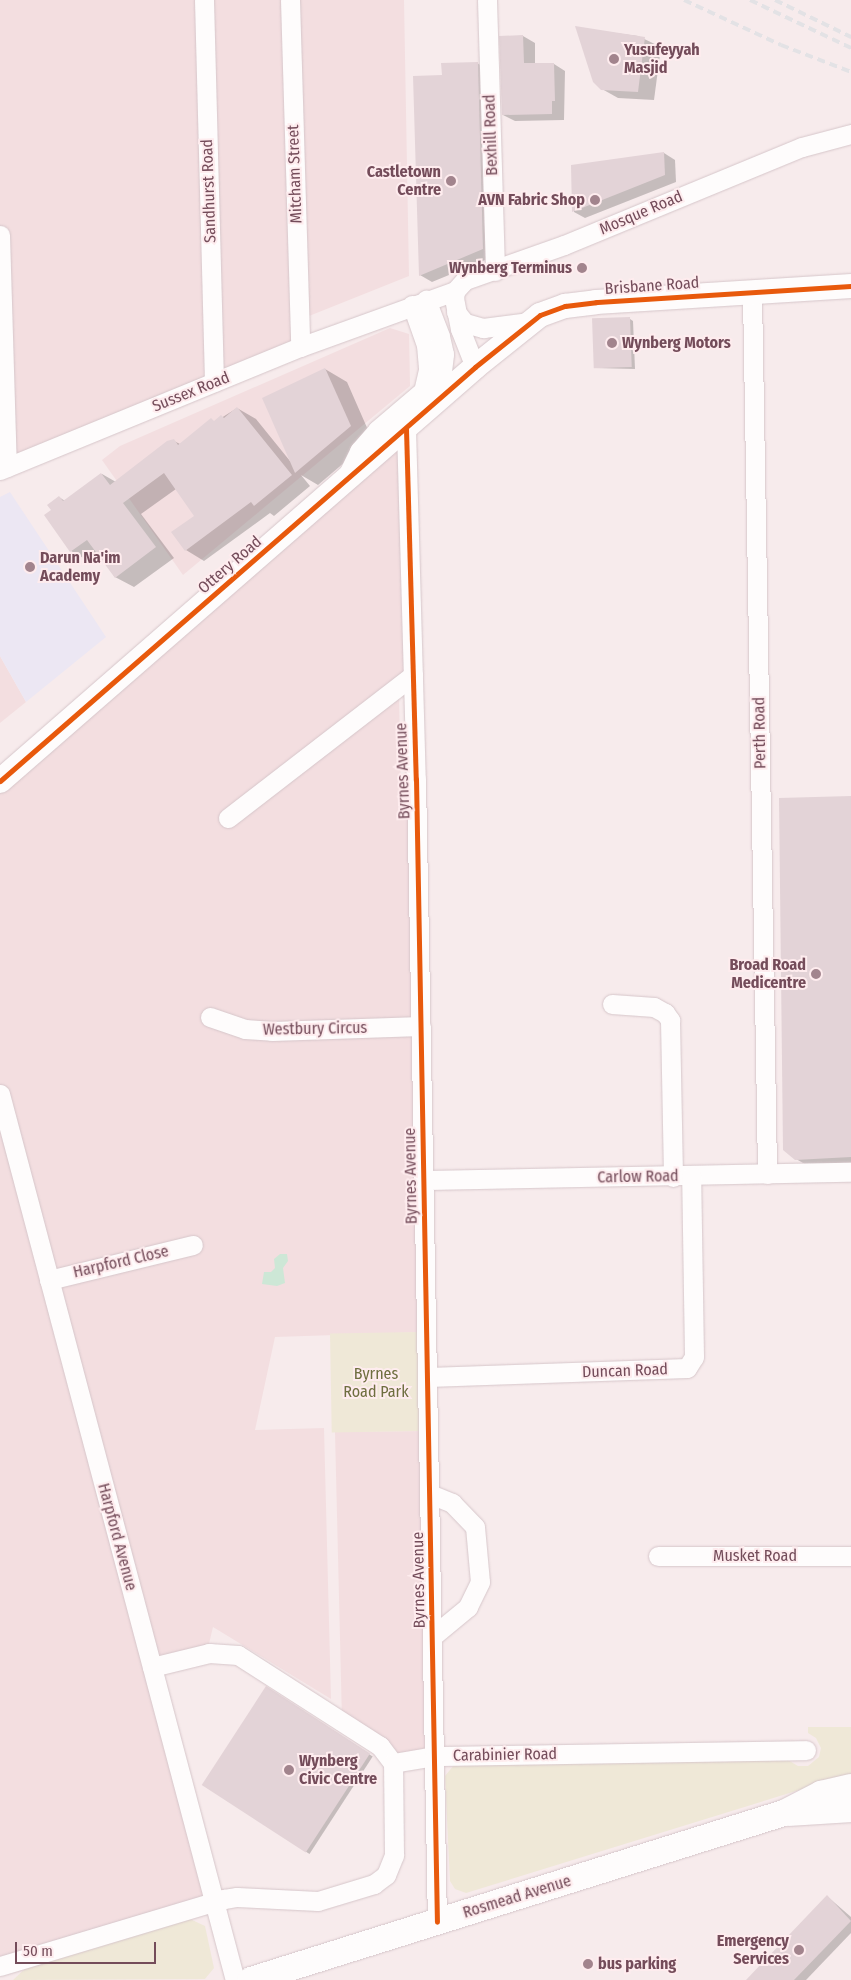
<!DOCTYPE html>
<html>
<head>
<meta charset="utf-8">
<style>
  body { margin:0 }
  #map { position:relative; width:851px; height:1980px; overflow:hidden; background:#f7ebec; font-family:"Fira Sans Condensed",sans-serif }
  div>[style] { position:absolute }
  .residential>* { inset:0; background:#f3dee0 }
  .education>* { inset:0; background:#ece7f3 }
  .green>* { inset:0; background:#efe8d7; transform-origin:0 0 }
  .water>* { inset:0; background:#cde7d6 }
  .shadow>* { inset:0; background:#0003; transform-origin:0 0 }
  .building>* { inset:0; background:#e3d3d7; transform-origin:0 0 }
  .roads { filter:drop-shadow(0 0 1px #d6c6ca) drop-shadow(0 0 1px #d6c6ca) }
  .minor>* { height:19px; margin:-9.5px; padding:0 9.5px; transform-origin:9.5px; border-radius:9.5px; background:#fefcfc }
  .tertiary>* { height:24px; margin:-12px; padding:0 12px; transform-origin:12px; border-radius:12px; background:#fefcfc }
  .secondary>* { height:26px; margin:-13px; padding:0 13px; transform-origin:13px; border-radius:13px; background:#fefcfc }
  .rail>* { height:4px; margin-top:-2px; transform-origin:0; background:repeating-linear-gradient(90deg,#e3e2e5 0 8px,transparent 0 13px) }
  .cycleway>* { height:5px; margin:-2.5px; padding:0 2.5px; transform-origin:2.5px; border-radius:2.5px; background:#e8590c }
  .dots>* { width:14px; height:14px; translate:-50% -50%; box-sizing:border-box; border:2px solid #feecee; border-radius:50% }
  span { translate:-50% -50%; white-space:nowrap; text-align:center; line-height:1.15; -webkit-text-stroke:4px #feecee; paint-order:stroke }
  .poi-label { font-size:16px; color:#744c5a; font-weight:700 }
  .left { translate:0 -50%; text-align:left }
  .right { translate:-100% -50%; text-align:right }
  .street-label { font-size:16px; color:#744c5a }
  .park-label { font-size:16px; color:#6e6e3f }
  .scale { position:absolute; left:15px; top:1942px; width:141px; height:22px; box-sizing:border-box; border:2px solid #744c5a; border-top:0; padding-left:6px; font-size:15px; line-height:18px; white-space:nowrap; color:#744c5a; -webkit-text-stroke:4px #feecee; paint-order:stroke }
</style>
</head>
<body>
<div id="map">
  <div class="residential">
    <div style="clip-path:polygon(0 0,404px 0,409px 276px,299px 320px,299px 347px,0 469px)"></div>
    <div style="clip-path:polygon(390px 328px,409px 334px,410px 386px,183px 575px,102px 460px,120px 446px)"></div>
    <div style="clip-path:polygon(405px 429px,411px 696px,399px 696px,401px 794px,414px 794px,426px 1332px,275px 1337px,255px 1430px,324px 1428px,331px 1699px,213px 1627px,207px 1652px,151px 1667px,214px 1903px,0 1965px,0 779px)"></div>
    <div style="clip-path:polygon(0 656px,26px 702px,0 723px)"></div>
    <div style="clip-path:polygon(427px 1431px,434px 1755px,393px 1762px,342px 1720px,335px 1432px)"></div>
  </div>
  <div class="education">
    <div style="clip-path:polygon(10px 492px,106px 637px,26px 702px,0 656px,0 497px)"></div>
  </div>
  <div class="green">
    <div style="left:419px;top:1332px;width:99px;height:89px;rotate:89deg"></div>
    <div style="clip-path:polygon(808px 1727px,851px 1727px,851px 1774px,466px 1893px,455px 1889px,450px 1881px,445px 1776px,454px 1765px,786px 1759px,798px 1766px,808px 1766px,819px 1757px,821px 1748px,816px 1738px,808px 1733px)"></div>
    <div style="clip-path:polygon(190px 1919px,205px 1926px,214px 1968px,205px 1979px,13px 1980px,28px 1966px)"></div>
  </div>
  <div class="water">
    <div style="clip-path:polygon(280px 1254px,287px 1254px,288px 1261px,283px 1268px,285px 1283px,277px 1286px,262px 1284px,264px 1272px,271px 1272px,275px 1268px,274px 1259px)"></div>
  </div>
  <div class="shadow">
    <div style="clip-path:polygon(577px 28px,638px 36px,661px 47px,654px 100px,618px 98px,602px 89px)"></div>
    <div style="clip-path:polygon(523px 36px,535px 43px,535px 64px,554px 64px,565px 71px,564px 120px,515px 121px,503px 115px)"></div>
    <div style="clip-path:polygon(477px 63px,489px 70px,495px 256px,432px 282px,420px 275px,443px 76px)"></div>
    <div style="clip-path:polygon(664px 153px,675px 160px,676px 182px,585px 218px,574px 212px,572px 167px)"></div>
    <div style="clip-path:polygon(630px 319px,633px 321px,635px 369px,595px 368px)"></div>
    <div style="clip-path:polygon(325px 369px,347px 382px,372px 439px,318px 485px,301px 475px,310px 486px,274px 516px,270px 513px,204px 561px,186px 550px,196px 516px,176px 489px,141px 514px,174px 558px,134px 587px,115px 577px,100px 555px,90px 562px,71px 551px,53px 510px,59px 497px,65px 501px,102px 474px,116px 482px,174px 441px,180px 444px,237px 408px,256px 419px,290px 461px)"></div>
    <div style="clip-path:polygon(851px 797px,851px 1171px,819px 1172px,796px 1159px)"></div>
    <div style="left:267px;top:1688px;width:126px;height:116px;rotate:33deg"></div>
    <div style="clip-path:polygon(828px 1897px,851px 1917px,851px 1933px,806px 1980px,748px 1980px)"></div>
  </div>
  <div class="building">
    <div style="clip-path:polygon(575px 26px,645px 37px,638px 92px,601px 90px,593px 82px)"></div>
    <div style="clip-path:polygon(523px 35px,524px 63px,554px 63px,555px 101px,552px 101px,552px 114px,502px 115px,499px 36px)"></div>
    <div style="clip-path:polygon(478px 62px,483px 249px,419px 276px,413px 76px,442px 75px,441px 63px)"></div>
    <div style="clip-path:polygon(664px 152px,665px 175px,572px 212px,571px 165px)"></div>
    <div style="left:630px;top:317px;width:50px;height:38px;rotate:88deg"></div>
    <div style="clip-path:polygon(325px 368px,351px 426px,295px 473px,262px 398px)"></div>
    <div style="clip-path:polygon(237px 407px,292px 475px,254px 506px,251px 502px,185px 551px,171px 532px,194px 516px,164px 473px,123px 503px,156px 547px,115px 578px,87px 540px,70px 552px,44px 515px,51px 510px,47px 505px,59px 496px,63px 501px,101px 473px,110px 485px,167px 441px,174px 439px,178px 445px,211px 418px,214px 421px,221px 415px,224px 418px)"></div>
    <div style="clip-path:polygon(851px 796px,851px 1157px,795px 1160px,783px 1150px,779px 798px)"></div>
    <div style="left:266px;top:1686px;width:124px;height:118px;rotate:33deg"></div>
    <div style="clip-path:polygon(827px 1895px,851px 1921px,794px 1980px,746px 1980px)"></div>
  </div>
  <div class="roads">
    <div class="minor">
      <div style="left:204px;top:0;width:382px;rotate:88.5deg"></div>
      <div style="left:290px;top:0;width:347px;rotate:88.3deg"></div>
      <div style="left:487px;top:0;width:271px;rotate:88.3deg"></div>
      <div style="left:0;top:235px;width:232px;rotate:88.3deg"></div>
      <div style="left:752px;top:293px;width:881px;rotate:89.02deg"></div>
      <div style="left:412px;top:305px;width:42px;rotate:70.7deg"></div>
      <div style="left:426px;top:345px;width:25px;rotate:85deg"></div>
      <div style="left:428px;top:370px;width:22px;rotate:103deg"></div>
      <div style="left:456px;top:312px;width:14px;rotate:51deg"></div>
      <div style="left:465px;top:323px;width:19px;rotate:16deg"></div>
      <div style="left:483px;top:328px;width:47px;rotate:-7.3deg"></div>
      <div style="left:475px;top:367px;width:41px;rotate:-111.5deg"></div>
      <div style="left:460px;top:329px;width:31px;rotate:-101deg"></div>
      <div style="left:454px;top:299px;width:8px;rotate:-83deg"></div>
      <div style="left:455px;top:291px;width:15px;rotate:-48deg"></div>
      <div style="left:465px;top:280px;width:105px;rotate:-19.5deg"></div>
      <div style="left:564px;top:245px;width:257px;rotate:-22.4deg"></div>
      <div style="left:802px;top:147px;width:51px;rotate:-14.9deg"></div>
      <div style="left:406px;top:429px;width:350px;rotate:88.4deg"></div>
      <div style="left:416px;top:779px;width:1143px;rotate:88.95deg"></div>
      <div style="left:0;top:470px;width:324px;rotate:-22.3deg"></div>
      <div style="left:300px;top:347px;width:165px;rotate:-19.9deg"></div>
      <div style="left:347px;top:476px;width:28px;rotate:-64deg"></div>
      <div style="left:359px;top:451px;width:28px;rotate:-49deg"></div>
      <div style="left:377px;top:430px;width:80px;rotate:-40.4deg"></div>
      <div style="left:438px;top:378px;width:8px;rotate:-60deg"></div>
      <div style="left:442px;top:371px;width:17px;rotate:-83deg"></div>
      <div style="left:444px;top:354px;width:18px;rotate:-103deg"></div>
      <div style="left:440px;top:336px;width:39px;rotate:-111deg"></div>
      <div style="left:228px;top:818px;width:234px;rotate:-37.7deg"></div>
      <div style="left:612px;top:1004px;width:42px;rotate:4.1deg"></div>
      <div style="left:654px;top:1007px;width:13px;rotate:29deg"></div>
      <div style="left:665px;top:1013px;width:9px;rotate:54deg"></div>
      <div style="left:670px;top:1020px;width:157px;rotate:88.9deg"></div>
      <div style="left:210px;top:1017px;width:37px;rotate:19deg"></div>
      <div style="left:245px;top:1029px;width:27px;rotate:4deg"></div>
      <div style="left:272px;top:1031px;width:149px;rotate:-1.9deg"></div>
      <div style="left:0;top:1094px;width:917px;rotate:75.15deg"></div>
      <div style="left:424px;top:1180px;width:427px;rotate:-1.1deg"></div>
      <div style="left:49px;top:1280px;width:148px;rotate:-13.7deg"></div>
      <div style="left:428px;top:1377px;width:259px;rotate:-2deg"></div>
      <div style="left:687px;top:1368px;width:13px;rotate:-58deg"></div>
      <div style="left:694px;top:1357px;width:181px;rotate:-90.9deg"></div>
      <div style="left:430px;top:1494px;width:24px;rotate:22deg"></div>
      <div style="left:452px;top:1503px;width:33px;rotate:46deg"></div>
      <div style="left:475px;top:1527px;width:55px;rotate:84.8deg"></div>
      <div style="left:480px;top:1582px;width:28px;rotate:116deg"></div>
      <div style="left:468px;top:1607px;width:45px;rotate:140.4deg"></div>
      <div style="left:658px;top:1556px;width:193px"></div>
      <div style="left:152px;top:1667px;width:59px;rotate:-13.8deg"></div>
      <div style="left:209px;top:1653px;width:29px;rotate:4deg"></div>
      <div style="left:238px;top:1655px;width:169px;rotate:32.7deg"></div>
      <div style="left:380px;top:1746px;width:21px;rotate:53deg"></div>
      <div style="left:393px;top:1763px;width:43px;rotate:-9.5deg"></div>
      <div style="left:435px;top:1756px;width:371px;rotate:-0.9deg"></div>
      <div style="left:0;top:1966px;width:234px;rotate:-16.7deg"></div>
      <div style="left:224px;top:1899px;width:13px;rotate:-9deg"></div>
      <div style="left:237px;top:1897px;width:81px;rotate:2.8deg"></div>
      <div style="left:318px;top:1901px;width:59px;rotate:-16.9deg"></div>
      <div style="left:374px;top:1884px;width:15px;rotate:-37deg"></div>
      <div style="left:386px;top:1875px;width:22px;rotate:-68deg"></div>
      <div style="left:394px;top:1855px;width:92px;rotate:-90.6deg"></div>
    </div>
    <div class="tertiary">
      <div style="left:0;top:781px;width:630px;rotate:-41.07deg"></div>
      <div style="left:475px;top:367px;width:83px;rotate:-38.7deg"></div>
      <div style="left:540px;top:315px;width:27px;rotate:-20deg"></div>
      <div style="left:565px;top:306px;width:31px;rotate:-7deg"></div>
      <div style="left:596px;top:302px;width:256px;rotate:-3.6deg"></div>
    </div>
    <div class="secondary">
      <div style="left:789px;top:1813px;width:62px;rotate:-3.7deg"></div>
      <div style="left:251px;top:1980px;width:559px;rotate:-17.4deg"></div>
      <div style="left:784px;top:1813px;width:42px;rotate:-27.2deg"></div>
      <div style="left:821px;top:1794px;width:31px;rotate:-13deg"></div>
    </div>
  </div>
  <div class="rail">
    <div style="left:684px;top:0;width:107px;rotate:24.9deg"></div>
    <div style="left:781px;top:45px;width:75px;rotate:21.1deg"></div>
    <div style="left:750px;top:0;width:112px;rotate:25.4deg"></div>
    <div style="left:775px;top:0;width:85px;rotate:26deg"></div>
  </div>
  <div class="cycleway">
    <div style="left:406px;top:429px;width:350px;rotate:88.4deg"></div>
    <div style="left:416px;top:779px;width:1143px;rotate:88.95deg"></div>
    <div style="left:0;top:781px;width:630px;rotate:-41.07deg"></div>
    <div style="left:475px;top:367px;width:83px;rotate:-38.7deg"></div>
    <div style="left:540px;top:315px;width:27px;rotate:-20deg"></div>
    <div style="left:565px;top:306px;width:31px;rotate:-7deg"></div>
    <div style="left:596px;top:302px;width:256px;rotate:-3.6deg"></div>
  </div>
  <div class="dots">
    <div style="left:614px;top:59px;background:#a2848d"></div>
    <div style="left:451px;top:181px;background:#a2848d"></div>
    <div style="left:595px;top:200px;background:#a2848d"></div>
    <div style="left:582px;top:268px;background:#a2848d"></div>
    <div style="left:612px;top:343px;background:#a2848d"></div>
    <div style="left:30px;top:567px;background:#a2848d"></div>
    <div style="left:816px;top:974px;background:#a2848d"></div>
    <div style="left:289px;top:1770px;background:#a2848d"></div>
    <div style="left:799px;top:1950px;background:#a2848d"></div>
    <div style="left:588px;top:1964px;background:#a2848d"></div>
  </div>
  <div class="poi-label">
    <span class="left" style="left:624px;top:59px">Yusufeyyah<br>Masjid</span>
    <span class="right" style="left:441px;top:181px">Castletown<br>Centre</span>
    <span class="right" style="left:585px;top:200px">AVN Fabric Shop</span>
    <span class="right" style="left:572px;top:268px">Wynberg Terminus</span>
    <span class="left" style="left:622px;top:343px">Wynberg Motors</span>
    <span class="left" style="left:40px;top:567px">Darun Na'im<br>Academy</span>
    <span class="right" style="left:806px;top:974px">Broad Road<br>Medicentre</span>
    <span class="left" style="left:299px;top:1770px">Wynberg<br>Civic Centre</span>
    <span class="right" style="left:789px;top:1950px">Emergency<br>Services</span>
    <span class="left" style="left:598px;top:1964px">bus parking</span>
  </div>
  <div class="street-label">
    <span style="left:491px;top:135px;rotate:-92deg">Bexhill Road</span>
    <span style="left:295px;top:174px;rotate:-92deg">Mitcham Street</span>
    <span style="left:209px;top:191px;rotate:-92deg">Sandhurst Road</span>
    <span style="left:641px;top:213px;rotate:-23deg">Mosque Road</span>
    <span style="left:652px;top:286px;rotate:-4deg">Brisbane Road</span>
    <span style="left:191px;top:392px;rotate:-22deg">Sussex Road</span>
    <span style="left:230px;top:565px;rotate:-41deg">Ottery Road</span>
    <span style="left:760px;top:733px;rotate:-91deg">Perth Road</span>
    <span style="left:403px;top:771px;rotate:-92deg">Byrnes Avenue</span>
    <span style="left:315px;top:1029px;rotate:-1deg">Westbury Circus</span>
    <span style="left:411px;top:1176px;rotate:-91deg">Byrnes Avenue</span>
    <span style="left:638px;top:1177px;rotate:-1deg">Carlow Road</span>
    <span style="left:121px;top:1262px;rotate:-13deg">Harpford Close</span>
    <span style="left:625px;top:1371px;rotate:-2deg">Duncan Road</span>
    <span style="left:117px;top:1537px;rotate:75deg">Harpford Avenue</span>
    <span style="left:755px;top:1556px">Musket Road</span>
    <span style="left:419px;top:1580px;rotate:-91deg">Byrnes Avenue</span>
    <span style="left:505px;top:1755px;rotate:-1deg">Carabinier Road</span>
    <span style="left:517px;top:1897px;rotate:-17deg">Rosmead Avenue</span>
  </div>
  <div class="park-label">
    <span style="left:376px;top:1383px">Byrnes<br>Road Park</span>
  </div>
  <div class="scale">50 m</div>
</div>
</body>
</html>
